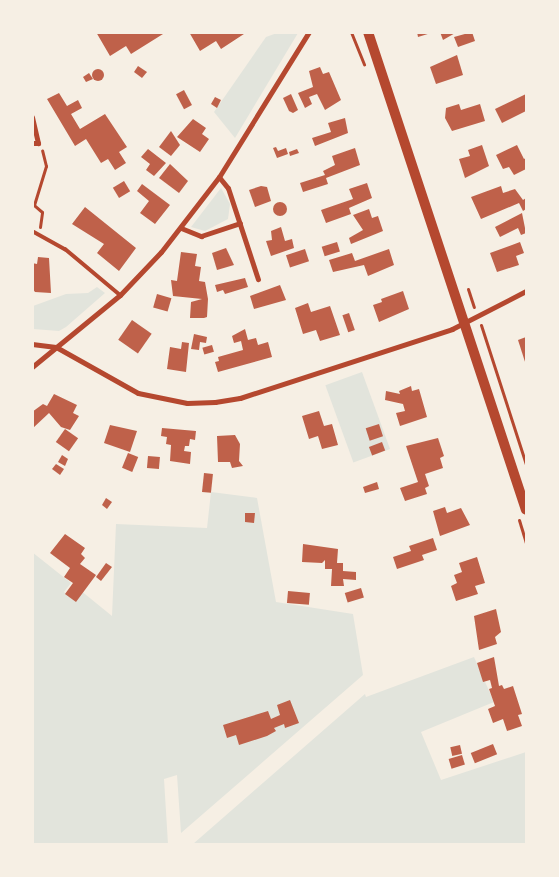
<!DOCTYPE html>
<html>
<head>
<meta charset="utf-8">
<style>
  body { margin:0 }
  #map { position:relative; width:559px; height:877px; overflow:hidden; background:#f6efe4; font-family:"Alegreya Sans",sans-serif }
  div>[style] { position:absolute }
  .green>* { inset:0; background:#e2e4dc; transform-origin:0 0 }
  .building>* { inset:0; background:#bf614a; transform-origin:0 0 }
  .round { border-radius:50% }
  .path>* { height:3px; margin:-1.5px; padding:0 1.5px; transform-origin:1.5px; border-radius:1.5px; background:#b5482f }
  .service>* { height:4px; margin:-2px; padding:0 2px; transform-origin:2px; border-radius:2px; background:#b5482f }
  .minor>* { height:5px; margin:-2.5px; padding:0 2.5px; transform-origin:2.5px; border-radius:2.5px; background:#b5482f }
  .secondary>* { height:10px; margin:-5px; padding:0 5px; transform-origin:5px; border-radius:5px; background:#b5482f }
  span { translate:-50% -50%; white-space:nowrap; text-align:center; line-height:1.15; -webkit-text-stroke:4px #f6efe4; paint-order:stroke }
  .frame { position:absolute; inset:0; border:34px solid #f6efe4; pointer-events:none }
</style>
</head>
<body>
<div id="map">
  <div class="green">
    <div style="clip-path:polygon(277px 33px,298px 33px,235px 138px,214px 112px,266px 37px)"></div>
    <div style="clip-path:polygon(221px 188px,230px 204px,228px 219px,205px 231px,191px 227px)"></div>
    <div style="clip-path:polygon(97px 287px,105px 293px,66px 327px,59px 331px,33px 329px,33px 306px,66px 294px,88px 293px)"></div>
    <div style="left:362px;top:372px;width:82px;height:39px;rotate:70deg"></div>
    <div style="clip-path:polygon(211px 492px,257px 498px,276px 602px,353px 614px,363px 675px,181px 833px,177px 775px,164px 779px,168px 844px,33px 844px,32px 552px,71px 583px,64px 592px,73px 599px,80px 590px,112px 616px,116px 524px,207px 528px)"></div>
    <div style="clip-path:polygon(474px 657px,494px 702px,421px 732px,441px 780px,526px 752px,526px 844px,193px 844px,365px 694px,366px 697px)"></div>
  </div>
  <div class="building">
    <div style="clip-path:polygon(96px 32px,161px 32px,163px 34px,131px 54px,126px 46px,110px 56px)"></div>
    <div style="clip-path:polygon(189px 32px,247px 32px,221px 49px,216px 41px,200px 51px)"></div>
    <div style="clip-path:polygon(417px 32px,431px 32px,431px 33px,418px 37px)"></div>
    <div style="clip-path:polygon(440px 32px,457px 32px,443px 40px)"></div>
    <div style="clip-path:polygon(472px 32px,475px 41px,458px 47px,454px 37px)"></div>
    <div style="clip-path:polygon(457px 55px,463px 75px,436px 84px,430px 67px)"></div>
    <div style="clip-path:polygon(138px 66px,147px 72px,142px 78px,134px 72px)"></div>
    <div style="clip-path:polygon(320px 67px,323px 74px,329px 72px,341px 100px,325px 110px,317px 94px,309px 97px,312px 104px,305px 108px,298px 93px,313px 87px,309px 71px)"></div>
    <div class="round" style="left:92px;top:69px;width:12px;height:12px"></div>
    <div style="clip-path:polygon(89px 73px,93px 79px,86px 82px,83px 77px)"></div>
    <div style="left:184px;top:90px;width:17px;height:9px;rotate:62deg"></div>
    <div style="clip-path:polygon(59px 93px,67px 106px,78px 100px,82px 108px,71px 114px,80px 129px,105px 114px,127px 147px,119px 152px,126px 163px,115px 170px,108px 159px,101px 163px,86px 139px,75px 146px,47px 99px)"></div>
    <div style="clip-path:polygon(291px 94px,298px 110px,293px 113px,289px 111px,283px 98px)"></div>
    <div style="clip-path:polygon(526px 94px,526px 111px,502px 123px,495px 109px)"></div>
    <div style="clip-path:polygon(215px 97px,221px 100px,217px 108px,211px 104px)"></div>
    <div style="clip-path:polygon(459px 104px,461px 110px,480px 104px,485px 121px,452px 131px,445px 118px,446px 108px)"></div>
    <div style="clip-path:polygon(345px 118px,348px 133px,315px 146px,312px 138px,331px 132px,328px 123px)"></div>
    <div style="clip-path:polygon(193px 119px,206px 128px,202px 134px,209px 139px,200px 152px,177px 137px)"></div>
    <div style="clip-path:polygon(171px 131px,180px 145px,171px 156px,159px 147px)"></div>
    <div style="clip-path:polygon(482px 145px,489px 166px,465px 178px,459px 159px,470px 156px,468px 150px)"></div>
    <div style="clip-path:polygon(517px 145px,524px 159px,526px 158px,526px 169px,514px 175px,509px 167px,503px 169px,496px 155px)"></div>
    <div style="clip-path:polygon(276px 147px,278px 151px,286px 148px,288px 154px,277px 158px,273px 148px)"></div>
    <div style="clip-path:polygon(355px 148px,360px 165px,326px 178px,328px 184px,303px 192px,300px 183px,325px 175px,323px 171px,335px 165px,332px 156px)"></div>
    <div style="clip-path:polygon(148px 149px,166px 163px,154px 176px,146px 170px,150px 164px,141px 157px)"></div>
    <div style="clip-path:polygon(297px 149px,299px 153px,290px 156px,289px 152px)"></div>
    <div style="clip-path:polygon(170px 164px,188px 181px,179px 193px,159px 178px)"></div>
    <div style="left:124px;top:181px;width:12px;height:13px;rotate:59deg"></div>
    <div style="clip-path:polygon(367px 183px,372px 198px,349px 208px,351px 214px,326px 223px,321px 210px,353px 199px,349px 189px)"></div>
    <div style="clip-path:polygon(142px 184px,170px 205px,155px 224px,140px 213px,149px 201px,137px 191px)"></div>
    <div style="clip-path:polygon(261px 186px,267px 187px,271px 201px,255px 207px,249px 190px)"></div>
    <div style="clip-path:polygon(501px 186px,503px 193px,515px 189px,523px 200px,526px 198px,526px 209px,523px 211px,519px 203px,481px 219px,471px 197px)"></div>
    <div class="round" style="left:273px;top:202px;width:14px;height:14px"></div>
    <div style="clip-path:polygon(85px 207px,136px 248px,119px 271px,97px 253px,104px 244px,72px 224px)"></div>
    <div style="clip-path:polygon(369px 209px,372px 218px,378px 216px,383px 231px,351px 244px,349px 238px,363px 230px,353px 215px)"></div>
    <div style="clip-path:polygon(522px 213px,526px 233px,521px 235px,518px 228px,500px 237px,495px 227px)"></div>
    <div style="clip-path:polygon(281px 227px,285px 241px,292px 239px,294px 248px,271px 256px,266px 241px,272px 240px,271px 231px)"></div>
    <div style="left:337px;top:242px;width:10px;height:16px;rotate:73deg"></div>
    <div style="clip-path:polygon(520px 242px,524px 253px,516px 256px,519px 265px,497px 272px,490px 253px)"></div>
    <div style="clip-path:polygon(226px 248px,234px 265px,217px 270px,212px 253px)"></div>
    <div style="left:305px;top:249px;width:13px;height:20px;rotate:72deg"></div>
    <div style="clip-path:polygon(389px 249px,394px 265px,368px 276px,364px 265px,333px 272px,329px 260px,352px 253px,355px 261px)"></div>
    <div style="clip-path:polygon(181px 252px,197px 254px,195px 266px,201px 267px,199px 281px,205px 282px,208px 299px,207px 317px,204px 318px,190px 318px,191px 302px,202px 299px,173px 296px,171px 280px,177px 281px)"></div>
    <div style="clip-path:polygon(38px 257px,49px 258px,51px 293px,35px 292px,32px 288px,32px 263px,37px 264px)"></div>
    <div style="clip-path:polygon(245px 278px,248px 287px,225px 294px,223px 290px,217px 292px,215px 285px)"></div>
    <div style="clip-path:polygon(280px 285px,286px 300px,254px 309px,250px 296px)"></div>
    <div style="clip-path:polygon(403px 291px,409px 309px,379px 322px,373px 305px,382px 302px,381px 299px)"></div>
    <div style="left:157px;top:294px;width:15px;height:14px;rotate:16deg"></div>
    <div style="clip-path:polygon(308px 303px,311px 312px,330px 306px,340px 335px,320px 341px,316px 330px,303px 334px,295px 308px)"></div>
    <div style="left:349px;top:313px;width:18px;height:7px;rotate:71deg"></div>
    <div style="left:132px;top:320px;width:24px;height:24px;rotate:35deg"></div>
    <div style="clip-path:polygon(245px 329px,248px 340px,256px 338px,258px 345px,268px 342px,272px 357px,218px 372px,215px 362px,219px 361px,218px 357px,243px 350px,241px 341px,234px 343px,232px 336px)"></div>
    <div style="clip-path:polygon(194px 334px,207px 337px,206px 343px,200px 342px,199px 350px,191px 349px)"></div>
    <div style="clip-path:polygon(526px 337px,526px 365px,518px 340px)"></div>
    <div style="clip-path:polygon(182px 342px,189px 343px,186px 372px,167px 369px,170px 347px,181px 349px)"></div>
    <div style="left:212px;top:345px;width:7px;height:10px;rotate:74deg"></div>
    <div style="clip-path:polygon(411px 386px,412px 391px,419px 389px,427px 417px,400px 426px,396px 413px,405px 411px,403px 404px,385px 400px,386px 391px,400px 394px,399px 391px)"></div>
    <div style="clip-path:polygon(54px 394px,77px 405px,73px 413px,79px 416px,70px 430px,61px 427px,49px 413px,32px 429px,32px 412px,43px 404px,47px 406px)"></div>
    <div style="clip-path:polygon(319px 411px,324px 426px,332px 424px,338px 445px,322px 449px,318px 436px,309px 439px,302px 416px)"></div>
    <div style="left:379px;top:424px;width:13px;height:14px;rotate:72deg"></div>
    <div style="clip-path:polygon(110px 425px,137px 431px,130px 452px,104px 443px)"></div>
    <div style="clip-path:polygon(162px 428px,196px 431px,195px 440px,190px 439px,189px 446px,185px 446px,184px 451px,191px 452px,190px 464px,170px 461px,171px 445px,166px 444px,167px 437px,161px 436px)"></div>
    <div style="left:65px;top:429px;width:16px;height:16px;rotate:35deg"></div>
    <div style="clip-path:polygon(235px 435px,240px 444px,239px 461px,243px 466px,232px 468px,230px 462px,218px 462px,217px 436px)"></div>
    <div style="clip-path:polygon(438px 438px,444px 456px,440px 458px,443px 468px,425px 474px,429px 486px,425px 488px,427px 494px,405px 501px,400px 488px,418px 482px,406px 446px)"></div>
    <div style="left:382px;top:442px;width:9px;height:14px;rotate:69deg"></div>
    <div style="left:128px;top:453px;width:11px;height:16px;rotate:22deg"></div>
    <div style="clip-path:polygon(62px 455px,68px 459px,65px 466px,58px 462px)"></div>
    <div style="left:148px;top:456px;width:12px;height:12px;rotate:5deg"></div>
    <div style="clip-path:polygon(56px 464px,64px 469px,60px 475px,52px 469px)"></div>
    <div style="left:204px;top:473px;width:9px;height:19px;rotate:6deg"></div>
    <div style="clip-path:polygon(377px 482px,379px 489px,365px 493px,363px 487px)"></div>
    <div style="clip-path:polygon(106px 498px,112px 502px,107px 509px,102px 505px)"></div>
    <div style="clip-path:polygon(445px 507px,447px 513px,461px 508px,470px 525px,440px 536px,433px 511px)"></div>
    <div style="clip-path:polygon(245px 513px,255px 513px,254px 523px,245px 522px)"></div>
    <div style="clip-path:polygon(65px 534px,85px 548px,81px 554px,85px 558px,80px 564px,96px 575px,76px 602px,65px 594px,73px 583px,64px 577px,70px 568px,50px 553px)"></div>
    <div style="clip-path:polygon(433px 538px,437px 550px,422px 555px,424px 560px,397px 569px,393px 557px,411px 551px,409px 546px)"></div>
    <div style="clip-path:polygon(303px 544px,338px 549px,337px 563px,343px 563px,343px 571px,356px 572px,356px 580px,343px 579px,344px 586px,331px 586px,332px 569px,325px 569px,325px 560px,322px 563px,302px 562px)"></div>
    <div style="clip-path:polygon(477px 557px,485px 583px,475px 586px,478px 594px,456px 601px,451px 586px,457px 583px,454px 575px,462px 572px,459px 563px)"></div>
    <div style="clip-path:polygon(106px 563px,112px 567px,101px 581px,96px 577px)"></div>
    <div style="left:361px;top:588px;width:10px;height:17px;rotate:73deg"></div>
    <div style="left:288px;top:591px;width:22px;height:12px;rotate:5deg"></div>
    <div style="clip-path:polygon(496px 609px,501px 632px,495px 637px,497px 644px,479px 650px,474px 616px)"></div>
    <div style="clip-path:polygon(494px 657px,499px 686px,502px 685px,504px 689px,513px 686px,522px 714px,518px 715px,522px 726px,507px 731px,503px 719px,493px 723px,488px 709px,495px 706px,489px 689px,492px 688px,490px 680px,483px 682px,477px 663px)"></div>
    <div style="clip-path:polygon(290px 700px,299px 723px,285px 728px,284px 724px,274px 728px,276px 731px,267px 736px,239px 745px,236px 735px,227px 738px,223px 725px,268px 711px,271px 719px,280px 715px,277px 705px)"></div>
    <div style="left:493px;top:744px;width:11px;height:24px;rotate:68deg"></div>
    <div style="left:460px;top:745px;width:9px;height:10px;rotate:77deg"></div>
    <div style="left:462px;top:755px;width:10px;height:14px;rotate:73deg"></div>
  </div>
  <div class="path">
    <div style="left:351px;top:32px;width:35px;rotate:68deg"></div>
    <div style="left:40px;top:227px;width:15px;rotate:-82deg"></div>
    <div style="left:42px;top:212px;width:11px;rotate:-139deg"></div>
    <div style="left:34px;top:205px;width:41px;rotate:-72.9deg"></div>
    <div style="left:46px;top:166px;width:16px;rotate:-104deg"></div>
    <div style="left:468px;top:289px;width:19px;rotate:72deg"></div>
    <div style="left:481px;top:325px;width:146px;rotate:72.1deg"></div>
    <div style="left:519px;top:520px;width:24px;rotate:73deg"></div>
  </div>
  <div class="service">
    <div style="left:32px;top:231px;width:38px;rotate:29deg"></div>
    <div style="left:65px;top:249px;width:72px;rotate:39.9deg"></div>
  </div>
  <div class="minor">
    <div style="left:32px;top:117px;width:27px;rotate:77deg"></div>
    <div style="left:38px;top:143px;width:6px;rotate:180deg"></div>
    <div style="left:219px;top:177px;width:14px;rotate:51deg"></div>
    <div style="left:228px;top:188px;width:96px;rotate:71.8deg"></div>
    <div style="left:181px;top:228px;width:22px;rotate:22deg"></div>
    <div style="left:201px;top:236px;width:41px;rotate:-18.4deg"></div>
    <div style="left:32px;top:344px;width:24px;rotate:7deg"></div>
    <div style="left:56px;top:347px;width:94px;rotate:29.3deg"></div>
    <div style="left:138px;top:393px;width:50px;rotate:11.5deg"></div>
    <div style="left:187px;top:403px;width:28px;rotate:-2deg"></div>
    <div style="left:215px;top:402px;width:25px;rotate:-9deg"></div>
    <div style="left:240px;top:398px;width:223px;rotate:-18deg"></div>
    <div style="left:452px;top:329px;width:83px;rotate:-27.2deg"></div>
    <div style="left:32px;top:367px;width:114px;rotate:-39.3deg"></div>
    <div style="left:120px;top:295px;width:59px;rotate:-46.4deg"></div>
    <div style="left:161px;top:252px;width:95px;rotate:-52.3deg"></div>
    <div style="left:219px;top:177px;width:171px;rotate:-58.2deg"></div>
  </div>
  <div class="secondary">
    <div style="left:368px;top:32px;width:503px;rotate:71.71deg"></div>
  </div>
  <div class="frame"></div>
</div>
</body>
</html>
